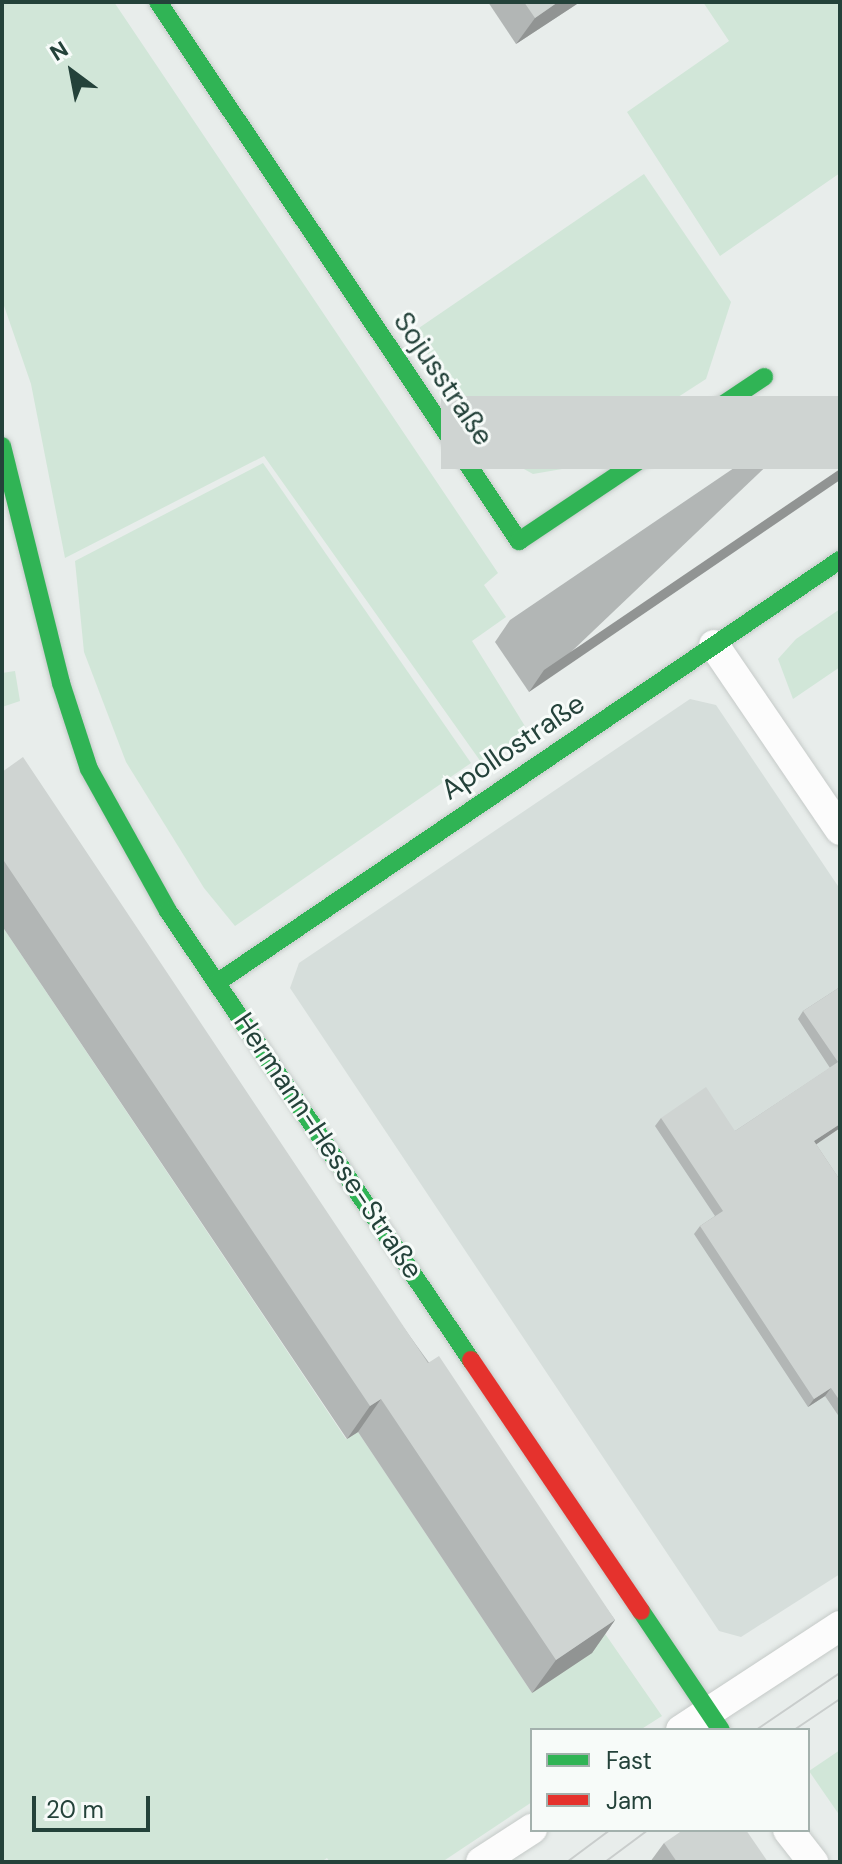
<!DOCTYPE html>
<html>
<head>
<meta charset="utf-8">
<style>
  body { margin:0 }
  #map { position:relative; width:842px; height:1864px; overflow:hidden; background:#e8edeb; font-family:"DM Sans",sans-serif }
  div>[style] { position:absolute }
  .built>* { inset:0; background:#d6dedb }
  .green>* { inset:0; background:#d1e6d8 }
  .roads { filter:drop-shadow(0 0 2px #c5cac8) drop-shadow(0 0 2px #c5cac8) }
  .street>* { height:30px; margin:-15px; padding:0 15px; transform-origin:15px; border-radius:15px; background:#fcfcfc }
  .fast>* { height:18px; margin:-9px; padding:0 9px; transform-origin:9px; border-radius:9px; background:#30b455 }
  .jam>* { height:18px; margin:-9px; padding:0 9px; transform-origin:9px; border-radius:9px; background:#e5322d }
  .tram>* { height:2px; margin:-1px; padding:0 1px; transform-origin:1px; border-radius:1px; background:#c9cdcc }
  .wall>* { inset:0; background:#b2b6b5 }
  .shaded-wall>* { inset:0; background:#919493 }
  .building>* { inset:0; background:#cfd4d2; transform-origin:0 0 }
  span { translate:-50% -50%; white-space:nowrap; text-align:center; line-height:1.15; -webkit-text-stroke:6px #f7fbf9; paint-order:stroke }
  .street-label { font-size:28px; color:#24423a }
  .frame { position:absolute; inset:0; border:4px solid #24423a; pointer-events:none }
  .legend { position:absolute; left:530px; top:1728px; width:280px; height:104px; box-sizing:border-box; background:#f7fbf9; border:2px solid #a3b1ad; margin:0; padding:10px 14px; list-style:none; font-size:24px; color:#24423a }
  .legend li { display:flex; align-items:center; gap:16px; height:40px }
  .legend b { width:40px; border:2px solid #a3b1ad }
  .north { position:absolute; left:32px; top:32px; width:80px; height:80px; -webkit-text-stroke:6px #f7fbf9; paint-order:stroke; rotate:328deg; font-size:22px; font-weight:700; line-height:32px; text-align:center; color:#24423a }
  .north::after { content:''; display:block; margin:auto; width:28px; height:36px; background:#24423a; clip-path:polygon(50% 0,100% 100%,50% 72%,0 100%) }
  .scale { position:absolute; left:32px; top:1796px; width:118px; height:36px; box-sizing:border-box; border:4px solid #24423a; border-top:0; padding-left:10px; font-size:24px; line-height:28px; white-space:nowrap; color:#24423a; -webkit-text-stroke:6px #f7fbf9; paint-order:stroke }
</style>
</head>
<body>
<div id="map">
  <div class="built">
    <div style="clip-path:polygon(690px 699px,716px 705px,840px 889px,840px 1574px,741px 1637px,719px 1631px,290px 988px,299px 963px)"></div>
  </div>
  <div class="green">
    <div style="clip-path:polygon(2px 2px,114px 2px,498px 573px,484px 585px,506px 617px,472px 641px,528px 731px,481px 762px,264px 456px,65px 558px,31px 384px,2px 300px)"></div>
    <div style="clip-path:polygon(703px 2px,840px 2px,840px 173px,720px 256px,627px 112px,729px 41px)"></div>
    <div style="clip-path:polygon(644px 174px,731px 302px,706px 379px,568px 468px,533px 474px,493px 452px,413px 332px)"></div>
    <div style="clip-path:polygon(263px 463px,471px 763px,235px 926px,204px 888px,126px 762px,84px 652px,75px 561px)"></div>
    <div style="clip-path:polygon(840px 609px,840px 667px,793px 699px,778px 659px,796px 639px)"></div>
    <div style="clip-path:polygon(15px 671px,20px 701px,2px 707px,2px 673px)"></div>
    <div style="clip-path:polygon(2px 926px,346px 1439px,358px 1432px,532px 1693px,581px 1599px,662px 1716px,640px 1730px,532px 1730px,532px 1802px,442px 1862px,330px 1862px,327px 1858px,321px 1862px,2px 1862px)"></div>
    <div style="clip-path:polygon(840px 1750px,840px 1816px,809px 1771px)"></div>
  </div>
  <div class="roads">
    <div class="street">
      <div style="left:714px;top:645px;width:224px;rotate:55.7deg"></div>
      <div style="left:681px;top:1730px;width:190px;rotate:-33.2deg"></div>
      <div style="left:788px;top:1830px;width:41px;rotate:52deg"></div>
      <div style="left:481px;top:1862px;width:61px;rotate:-32.9deg"></div>
    </div>
    <div class="fast">
      <div style="left:158px;top:2px;width:649px;rotate:56.19deg"></div>
      <div style="left:519px;top:541px;width:295px;rotate:-33.8deg"></div>
      <div style="left:2px;top:446px;width:244px;rotate:76deg"></div>
      <div style="left:61px;top:683px;width:90px;rotate:72deg"></div>
      <div style="left:89px;top:769px;width:162px;rotate:60.9deg"></div>
      <div style="left:168px;top:911px;width:542px;rotate:55.99deg"></div>
      <div style="left:218px;top:982px;width:752px;rotate:-34.16deg"></div>
      <div style="left:641px;top:1611px;width:143px;rotate:56.1deg"></div>
    </div>
    <div class="jam">
      <div style="left:471px;top:1360px;width:303px;rotate:55.9deg"></div>
    </div>
  </div>
  <div class="tram">
    <div style="left:756px;top:1730px;width:102px;rotate:-34.2deg"></div>
    <div style="left:794px;top:1730px;width:55px;rotate:-34deg"></div>
    <div style="left:567px;top:1862px;width:54px;rotate:-36.7deg"></div>
    <div style="left:605px;top:1862px;width:54px;rotate:-36.7deg"></div>
  </div>
  <div class="wall">
    <div style="clip-path:polygon(488px 2px,580px 2px,516px 44px)"></div>
    <div style="clip-path:polygon(840px 396px,529px 692px,495px 642px,510px 620px)"></div>
    <div style="clip-path:polygon(2px 772px,615px 1620px,592px 1653px,532px 1693px,358px 1432px,347px 1439px,2px 926px)"></div>
    <div style="clip-path:polygon(840px 987px,840px 1128px,816px 1144px,840px 1180px,840px 1418px,825px 1396px,808px 1407px,694px 1234px,700px 1226px,715px 1216px,655px 1126px,661px 1118px,735px 1131px,830px 1068px,798px 1019px,803px 1011px)"></div>
    <div style="clip-path:polygon(664px 1843px,768px 1862px,650px 1862px)"></div>
  </div>
  <div class="shaded-wall">
    <div style="clip-path:polygon(558px 2px,580px 2px,516px 44px,535px 18px)"></div>
    <div style="clip-path:polygon(840px 469px,840px 480px,529px 692px,544px 670px)"></div>
    <div style="clip-path:polygon(840px 1124px,840px 1128px,808px 1150px,814px 1141px)"></div>
    <div style="clip-path:polygon(831px 1388px,825px 1396px,808px 1407px,814px 1399px)"></div>
    <div style="clip-path:polygon(381px 1399px,358px 1432px,347px 1439px,370px 1406px)"></div>
    <div style="clip-path:polygon(615px 1620px,592px 1653px,532px 1693px,556px 1660px)"></div>
  </div>
  <div class="building">
    <div style="clip-path:polygon(524px 2px,558px 2px,535px 18px)"></div>
    <div style="left:840px;top:396px;width:73px;height:399px;rotate:90deg"></div>
    <div style="clip-path:polygon(23px 757px,428px 1363px,439px 1356px,615px 1620px,556px 1660px,381px 1399px,370px 1406px,2px 858px,2px 772px)"></div>
    <div style="clip-path:polygon(840px 987px,840px 1124px,814px 1141px,840px 1180px,840px 1401px,831px 1388px,814px 1399px,700px 1226px,723px 1211px,661px 1118px,706px 1087px,735px 1131px,838px 1062px,803px 1011px)"></div>
    <div style="clip-path:polygon(683px 1830px,746px 1830px,768px 1862px,677px 1862px,664px 1843px)"></div>
  </div>
  <div class="street-label">
    <span style="left:443px;top:379px;rotate:56deg">Sojusstraße</span>
    <span style="left:513px;top:747px;rotate:-34deg">Apollostraße</span>
    <span style="left:328px;top:1146px;rotate:56deg">Hermann-Hesse-Straße</span>
  </div>
  <div class="frame"></div>
  <ul class="legend">
  <li><b style="height:10px;background:#30b455"></b>Fast</li>
  <li><b style="height:10px;background:#e5322d"></b>Jam</li>
  </ul>
  <div class="north">N</div>
  <div class="scale">20 m</div>
</div>
</body>
</html>
